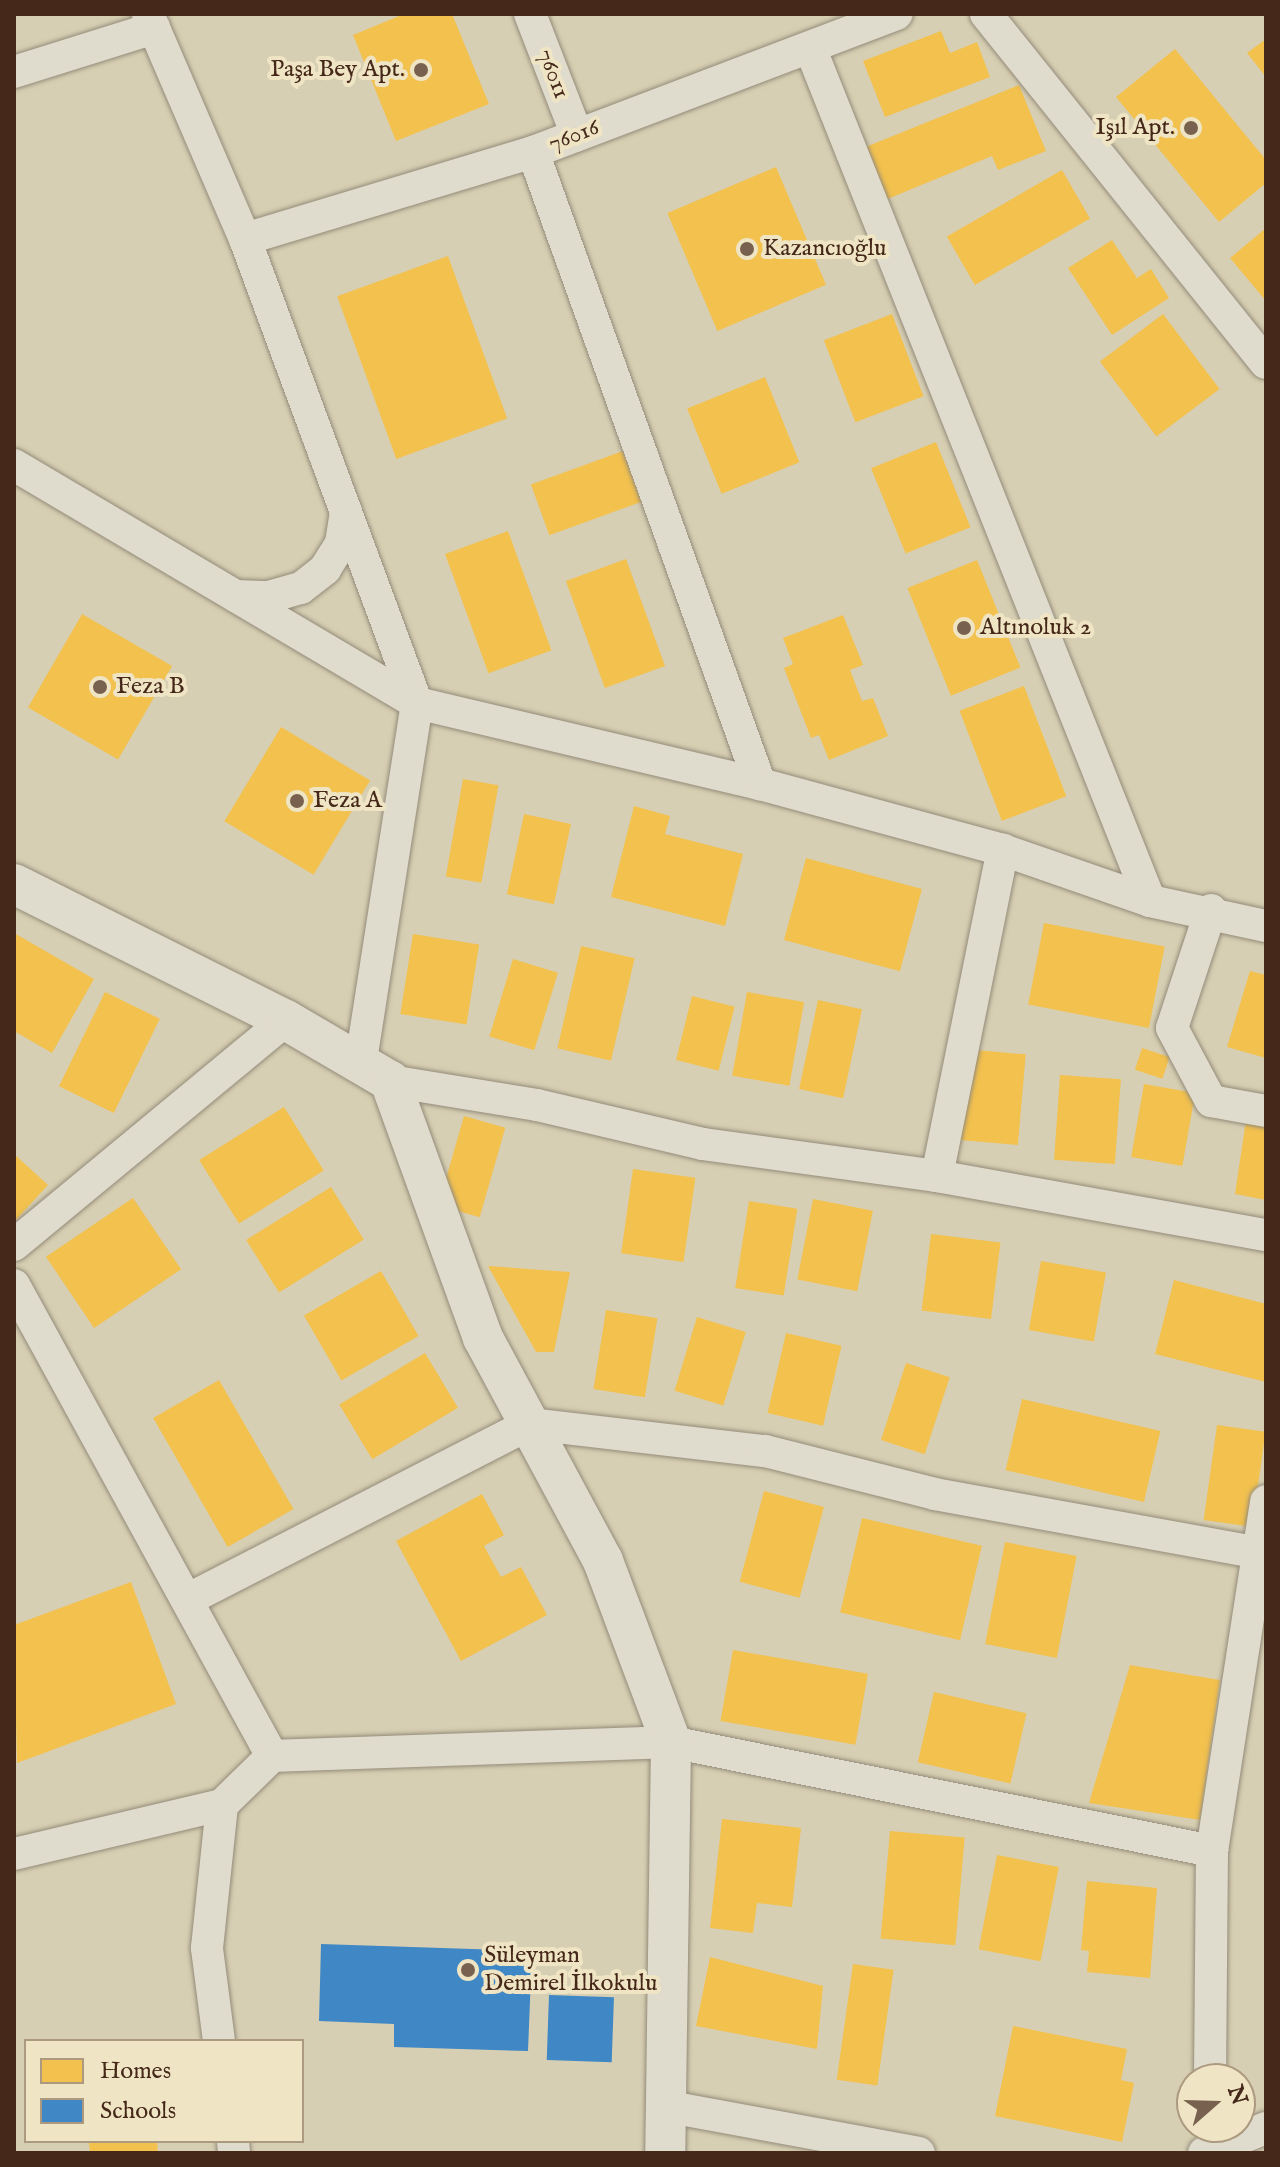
<!DOCTYPE html>
<html>
<head>
<meta charset="utf-8">
<style>
  body { margin:0 }
  #map { position:relative; width:1280px; height:2167px; overflow:hidden; background:#d7cfb3; font-family:"IM FELL English",serif }
  div>[style] { position:absolute }
  .homes>* { inset:0; background:#f2c14e; transform-origin:0 0 }
  .schools>* { inset:0; background:#3f88c5; transform-origin:0 0 }
  .roads { filter:drop-shadow(0 0 2px #948b7a) drop-shadow(0 0 2px #948b7a) }
  .minor>* { height:32px; margin:-16px; padding:0 16px; transform-origin:16px; border-radius:16px; background:#e0dccd }
  .tertiary>* { height:40px; margin:-20px; padding:0 20px; transform-origin:20px; border-radius:20px; background:#e0dccd }
  .dots>* { width:22px; height:22px; translate:-50% -50%; box-sizing:border-box; border:4px solid #efe5c4; border-radius:50% }
  span { translate:-50% -50%; white-space:nowrap; text-align:center; line-height:1.15; -webkit-text-stroke:8px #efe5c4; paint-order:stroke }
  .poi-label { font-size:24px; color:#452819 }
  .right { translate:-100% -50%; text-align:right }
  .left { translate:0 -50%; text-align:left }
  .street-label { font-size:24px; color:#452819 }
  .frame { position:absolute; inset:0; border:16px solid #452819; pointer-events:none }
  .legend { position:absolute; left:24px; top:2039px; width:280px; height:104px; box-sizing:border-box; background:#efe5c4; border:2px solid #ab9980; margin:0; padding:10px 14px; list-style:none; font-size:24px; color:#452819 }
  .legend li { display:flex; align-items:center; gap:16px; height:40px }
  .legend b { width:40px; border:2px solid #ab9980 }
  .north { position:absolute; left:1176px; top:2063px; width:80px; height:80px; box-sizing:border-box; background:#efe5c4; border:2px solid #ab9980; border-radius:50%; rotate:70deg; font-size:22px; font-weight:700; line-height:32px; text-align:center; color:#452819 }
  .north::after { content:''; display:block; margin:auto; width:28px; height:36px; background:#78624f; clip-path:polygon(50% 0,100% 100%,50% 72%,0 100%) }
</style>
</head>
<body>
<div id="map">
  <div class="homes">
    <div style="clip-path:polygon(404px 14px,452px 14px,489px 104px,396px 141px,353px 35px)"></div>
    <div style="clip-path:polygon(941px 31px,950px 53px,977px 42px,990px 77px,885px 117px,863px 61px)"></div>
    <div style="clip-path:polygon(1266px 39px,1266px 77px,1247px 53px)"></div>
    <div style="clip-path:polygon(1175px 49px,1266px 160px,1266px 183px,1219px 222px,1116px 97px)"></div>
    <div style="clip-path:polygon(1019px 85px,1046px 151px,998px 170px,992px 156px,885px 200px,863px 148px)"></div>
    <div style="left:776px;top:167px;width:128px;height:118px;rotate:67deg"></div>
    <div style="left:1062px;top:170px;width:56px;height:133px;rotate:60deg"></div>
    <div style="clip-path:polygon(1266px 228px,1266px 301px,1230px 258px)"></div>
    <div style="clip-path:polygon(1112px 240px,1137px 278px,1151px 269px,1169px 298px,1112px 335px,1068px 268px)"></div>
    <div style="left:448px;top:256px;width:173px;height:118px;rotate:70deg"></div>
    <div style="left:892px;top:314px;width:88px;height:73px;rotate:69deg"></div>
    <div style="left:1163px;top:314px;width:94px;height:79px;rotate:53deg"></div>
    <div style="left:765px;top:377px;width:92px;height:84px;rotate:68deg"></div>
    <div style="left:936px;top:442px;width:92px;height:70px;rotate:68deg"></div>
    <div style="left:623px;top:451px;width:54px;height:98px;rotate:70deg"></div>
    <div style="left:508px;top:531px;width:127px;height:67px;rotate:70deg"></div>
    <div style="left:626px;top:559px;width:114px;height:64px;rotate:70deg"></div>
    <div style="left:977px;top:560px;width:116px;height:75px;rotate:68deg"></div>
    <div style="left:82px;top:614px;width:104px;height:108px;rotate:30deg"></div>
    <div style="clip-path:polygon(843px 615px,863px 665px,850px 670px,862px 701px,873px 698px,888px 736px,829px 760px,819px 735px,811px 738px,784px 668px,793px 664px,783px 638px)"></div>
    <div style="left:1024px;top:686px;width:118px;height:69px;rotate:69deg"></div>
    <div style="left:281px;top:727px;width:104px;height:110px;rotate:31deg"></div>
    <div style="left:463px;top:779px;width:36px;height:99px;rotate:10deg"></div>
    <div style="clip-path:polygon(634px 806px,670px 816px,665px 834px,743px 854px,725px 926px,611px 897px)"></div>
    <div style="left:524px;top:814px;width:48px;height:82px;rotate:12deg"></div>
    <div style="left:806px;top:858px;width:120px;height:85px;rotate:15deg"></div>
    <div style="left:1044px;top:923px;width:123px;height:83px;rotate:11deg"></div>
    <div style="clip-path:polygon(14px 933px,94px 979px,52px 1053px,14px 1031px)"></div>
    <div style="left:413px;top:934px;width:67px;height:81px;rotate:9deg"></div>
    <div style="left:581px;top:946px;width:55px;height:105px;rotate:13deg"></div>
    <div style="left:513px;top:959px;width:47px;height:81px;rotate:17deg"></div>
    <div style="clip-path:polygon(1250px 971px,1266px 975px,1266px 1058px,1227px 1047px)"></div>
    <div style="left:105px;top:992px;width:61px;height:105px;rotate:26deg"></div>
    <div style="left:747px;top:992px;width:58px;height:85px;rotate:10deg"></div>
    <div style="left:692px;top:996px;width:44px;height:66px;rotate:14deg"></div>
    <div style="left:818px;top:1000px;width:45px;height:91px;rotate:12deg"></div>
    <div style="left:1142px;top:1048px;width:29px;height:23px;rotate:18deg"></div>
    <div style="left:965px;top:1049px;width:61px;height:91px;rotate:5deg"></div>
    <div style="left:1060px;top:1075px;width:61px;height:85px;rotate:4deg"></div>
    <div style="left:1144px;top:1084px;width:52px;height:74px;rotate:10deg"></div>
    <div style="left:284px;top:1107px;width:75px;height:100px;rotate:58deg"></div>
    <div style="left:464px;top:1116px;width:43px;height:93px;rotate:16deg"></div>
    <div style="clip-path:polygon(1246px 1120px,1266px 1124px,1266px 1200px,1235px 1194px)"></div>
    <div style="clip-path:polygon(14px 1154px,48px 1185px,14px 1222px)"></div>
    <div style="left:633px;top:1169px;width:63px;height:85px;rotate:8deg"></div>
    <div style="left:331px;top:1187px;width:62px;height:100px;rotate:58deg"></div>
    <div style="left:133px;top:1198px;width:86px;height:105px;rotate:56deg"></div>
    <div style="left:813px;top:1199px;width:61px;height:82px;rotate:11deg"></div>
    <div style="left:749px;top:1201px;width:49px;height:88px;rotate:9deg"></div>
    <div style="left:931px;top:1234px;width:70px;height:77px;rotate:7deg"></div>
    <div style="left:1041px;top:1261px;width:66px;height:70px;rotate:10deg"></div>
    <div style="clip-path:polygon(488px 1266px,570px 1272px,554px 1352px,536px 1352px)"></div>
    <div style="left:381px;top:1271px;width:75px;height:89px;rotate:60deg"></div>
    <div style="clip-path:polygon(1174px 1280px,1266px 1304px,1266px 1382px,1155px 1354px)"></div>
    <div style="left:606px;top:1310px;width:52px;height:80px;rotate:9deg"></div>
    <div style="left:697px;top:1317px;width:51px;height:77px;rotate:17deg"></div>
    <div style="left:786px;top:1333px;width:57px;height:82px;rotate:13deg"></div>
    <div style="left:425px;top:1353px;width:64px;height:100px;rotate:59deg"></div>
    <div style="left:906px;top:1363px;width:46px;height:81px;rotate:18deg"></div>
    <div style="left:219px;top:1380px;width:149px;height:76px;rotate:60deg"></div>
    <div style="left:1022px;top:1399px;width:142px;height:73px;rotate:13deg"></div>
    <div style="left:1217px;top:1425px;width:49px;height:96px;rotate:8deg"></div>
    <div style="left:764px;top:1491px;width:62px;height:94px;rotate:15deg"></div>
    <div style="clip-path:polygon(482px 1494px,504px 1535px,484px 1546px,501px 1577px,521px 1567px,547px 1615px,461px 1661px,396px 1541px)"></div>
    <div style="left:862px;top:1518px;width:123px;height:97px;rotate:13deg"></div>
    <div style="left:1005px;top:1542px;width:73px;height:104px;rotate:11deg"></div>
    <div style="clip-path:polygon(131px 1582px,176px 1704px,17px 1763px,14px 1625px)"></div>
    <div style="left:733px;top:1650px;width:137px;height:72px;rotate:10deg"></div>
    <div style="clip-path:polygon(1130px 1665px,1220px 1680px,1200px 1820px,1089px 1803px)"></div>
    <div style="left:934px;top:1692px;width:95px;height:72px;rotate:13deg"></div>
    <div style="clip-path:polygon(722px 1819px,801px 1828px,792px 1907px,757px 1903px,753px 1933px,710px 1928px)"></div>
    <div style="left:890px;top:1831px;width:75px;height:108px;rotate:5deg"></div>
    <div style="left:997px;top:1855px;width:63px;height:96px;rotate:11deg"></div>
    <div style="clip-path:polygon(1087px 1881px,1157px 1888px,1150px 1978px,1087px 1972px,1089px 1951px,1081px 1950px)"></div>
    <div style="clip-path:polygon(710px 1957px,823px 1986px,817px 2049px,696px 2026px)"></div>
    <div style="left:853px;top:1964px;width:41px;height:117px;rotate:8deg"></div>
    <div style="clip-path:polygon(1013px 2026px,1127px 2049px,1121px 2080px,1134px 2083px,1122px 2142px,995px 2116px)"></div>
    <div style="clip-path:polygon(157px 2141px,158px 2153px,90px 2153px,89px 2143px)"></div>
  </div>
  <div class="schools">
    <div style="clip-path:polygon(321px 1944px,532px 1951px,528px 2051px,394px 2047px,394px 2024px,319px 2021px)"></div>
    <div style="left:549px;top:1995px;width:65px;height:65px;rotate:2deg"></div>
  </div>
  <div class="roads">
    <div class="minor">
      <div style="left:148px;top:14px;width:245px;rotate:66.7deg"></div>
      <div style="left:245px;top:239px;width:495px;rotate:69.7deg"></div>
      <div style="left:417px;top:703px;width:367px;rotate:98.9deg"></div>
      <div style="left:530px;top:14px;width:130px;rotate:68.8deg"></div>
      <div style="left:986px;top:14px;width:447px;rotate:51.3deg"></div>
      <div style="left:811px;top:50px;width:916px;rotate:68.28deg"></div>
      <div style="left:14px;top:72px;width:147px;rotate:-17.4deg"></div>
      <div style="left:533px;top:152px;width:672px;rotate:70.24deg"></div>
      <div style="left:245px;top:239px;width:301px;rotate:-16.8deg"></div>
      <div style="left:533px;top:152px;width:389px;rotate:-20.8deg"></div>
      <div style="left:14px;top:465px;width:468px;rotate:30.6deg"></div>
      <div style="left:417px;top:703px;width:352px;rotate:13.3deg"></div>
      <div style="left:760px;top:784px;width:252px;rotate:15.2deg"></div>
      <div style="left:1003px;top:850px;width:156px;rotate:19.1deg"></div>
      <div style="left:1150px;top:901px;width:119px;rotate:12.2deg"></div>
      <div style="left:236px;top:596px;width:33px;rotate:2deg"></div>
      <div style="left:269px;top:597px;width:33px;rotate:-16deg"></div>
      <div style="left:301px;top:588px;width:31px;rotate:-38deg"></div>
      <div style="left:325px;top:569px;width:31px;rotate:-58deg"></div>
      <div style="left:341px;top:543px;width:32px;rotate:-81deg"></div>
      <div style="left:1211px;top:910px;width:124px;rotate:108.3deg"></div>
      <div style="left:1172px;top:1028px;width:83px;rotate:61.9deg"></div>
      <div style="left:1211px;top:1101px;width:56px;rotate:10.3deg"></div>
      <div style="left:390px;top:1081px;width:149px;rotate:9.3deg"></div>
      <div style="left:537px;top:1105px;width:171px;rotate:13.2deg"></div>
      <div style="left:703px;top:1144px;width:236px;rotate:7.8deg"></div>
      <div style="left:937px;top:1176px;width:334px;rotate:10.2deg"></div>
      <div style="left:937px;top:1176px;width:333px;rotate:-78.6deg"></div>
      <div style="left:14px;top:1245px;width:353px;rotate:-39.6deg"></div>
      <div style="left:14px;top:1285px;width:537px;rotate:61.29deg"></div>
      <div style="left:187px;top:1600px;width:386px;rotate:-27.2deg"></div>
      <div style="left:530px;top:1424px;width:237px;rotate:6.6deg"></div>
      <div style="left:765px;top:1451px;width:175px;rotate:14.2deg"></div>
      <div style="left:935px;top:1494px;width:324px;rotate:10.3deg"></div>
      <div style="left:14px;top:1854px;width:214px;rotate:-13.3deg"></div>
      <div style="left:222px;top:1805px;width:70px;rotate:-44.4deg"></div>
      <div style="left:272px;top:1756px;width:399px;rotate:-2deg"></div>
      <div style="left:671px;top:1742px;width:552px;rotate:11.39deg"></div>
      <div style="left:219px;top:2041px;width:94px;rotate:-97.4deg"></div>
      <div style="left:207px;top:1948px;width:144px;rotate:-84deg"></div>
      <div style="left:1210px;top:2079px;width:228px;rotate:-89.5deg"></div>
      <div style="left:1212px;top:1851px;width:354px;rotate:-81.2deg"></div>
      <div style="left:669px;top:2107px;width:254px;rotate:10.4deg"></div>
      <div style="left:233px;top:2141px;width:12px;rotate:85deg"></div>
      <div style="left:1204px;top:2153px;width:67px;rotate:-22deg"></div>
    </div>
    <div class="tertiary">
      <div style="left:14px;top:884px;width:304px;rotate:26.6deg"></div>
      <div style="left:286px;top:1020px;width:121px;rotate:30.4deg"></div>
      <div style="left:390px;top:1081px;width:273px;rotate:70.1deg"></div>
      <div style="left:483px;top:1338px;width:253px;rotate:61.7deg"></div>
      <div style="left:603px;top:1561px;width:193px;rotate:69.4deg"></div>
      <div style="left:671px;top:1742px;width:411px;rotate:90.8deg"></div>
    </div>
  </div>
  <div class="dots">
    <div style="left:421px;top:70px;background:#78624f"></div>
    <div style="left:1191px;top:128px;background:#78624f"></div>
    <div style="left:747px;top:249px;background:#78624f"></div>
    <div style="left:964px;top:628px;background:#78624f"></div>
    <div style="left:100px;top:687px;background:#78624f"></div>
    <div style="left:297px;top:801px;background:#78624f"></div>
    <div style="left:468px;top:1970px;background:#78624f"></div>
  </div>
  <div class="poi-label">
    <span class="right" style="left:405px;top:70px">Paşa Bey Apt.</span>
    <span class="right" style="left:1175px;top:128px">Işıl Apt.</span>
    <span class="left" style="left:763px;top:249px">Kazancıoğlu</span>
    <span class="left" style="left:980px;top:628px">Altınoluk 2</span>
    <span class="left" style="left:116px;top:687px">Feza B</span>
    <span class="left" style="left:313px;top:801px">Feza A</span>
    <span class="left" style="left:484px;top:1970px">Süleyman<br>Demirel İlkokulu</span>
  </div>
  <div class="street-label">
    <span style="left:553px;top:74px;rotate:69deg">76011</span>
    <span style="left:574px;top:136px;rotate:-21deg">76016</span>
  </div>
  <div class="frame"></div>
  <ul class="legend">
  <li><b style="height:22px;background:#f2c14e"></b>Homes</li>
  <li><b style="height:22px;background:#3f88c5"></b>Schools</li>
  </ul>
  <div class="north">N</div>
</div>
</body>
</html>
